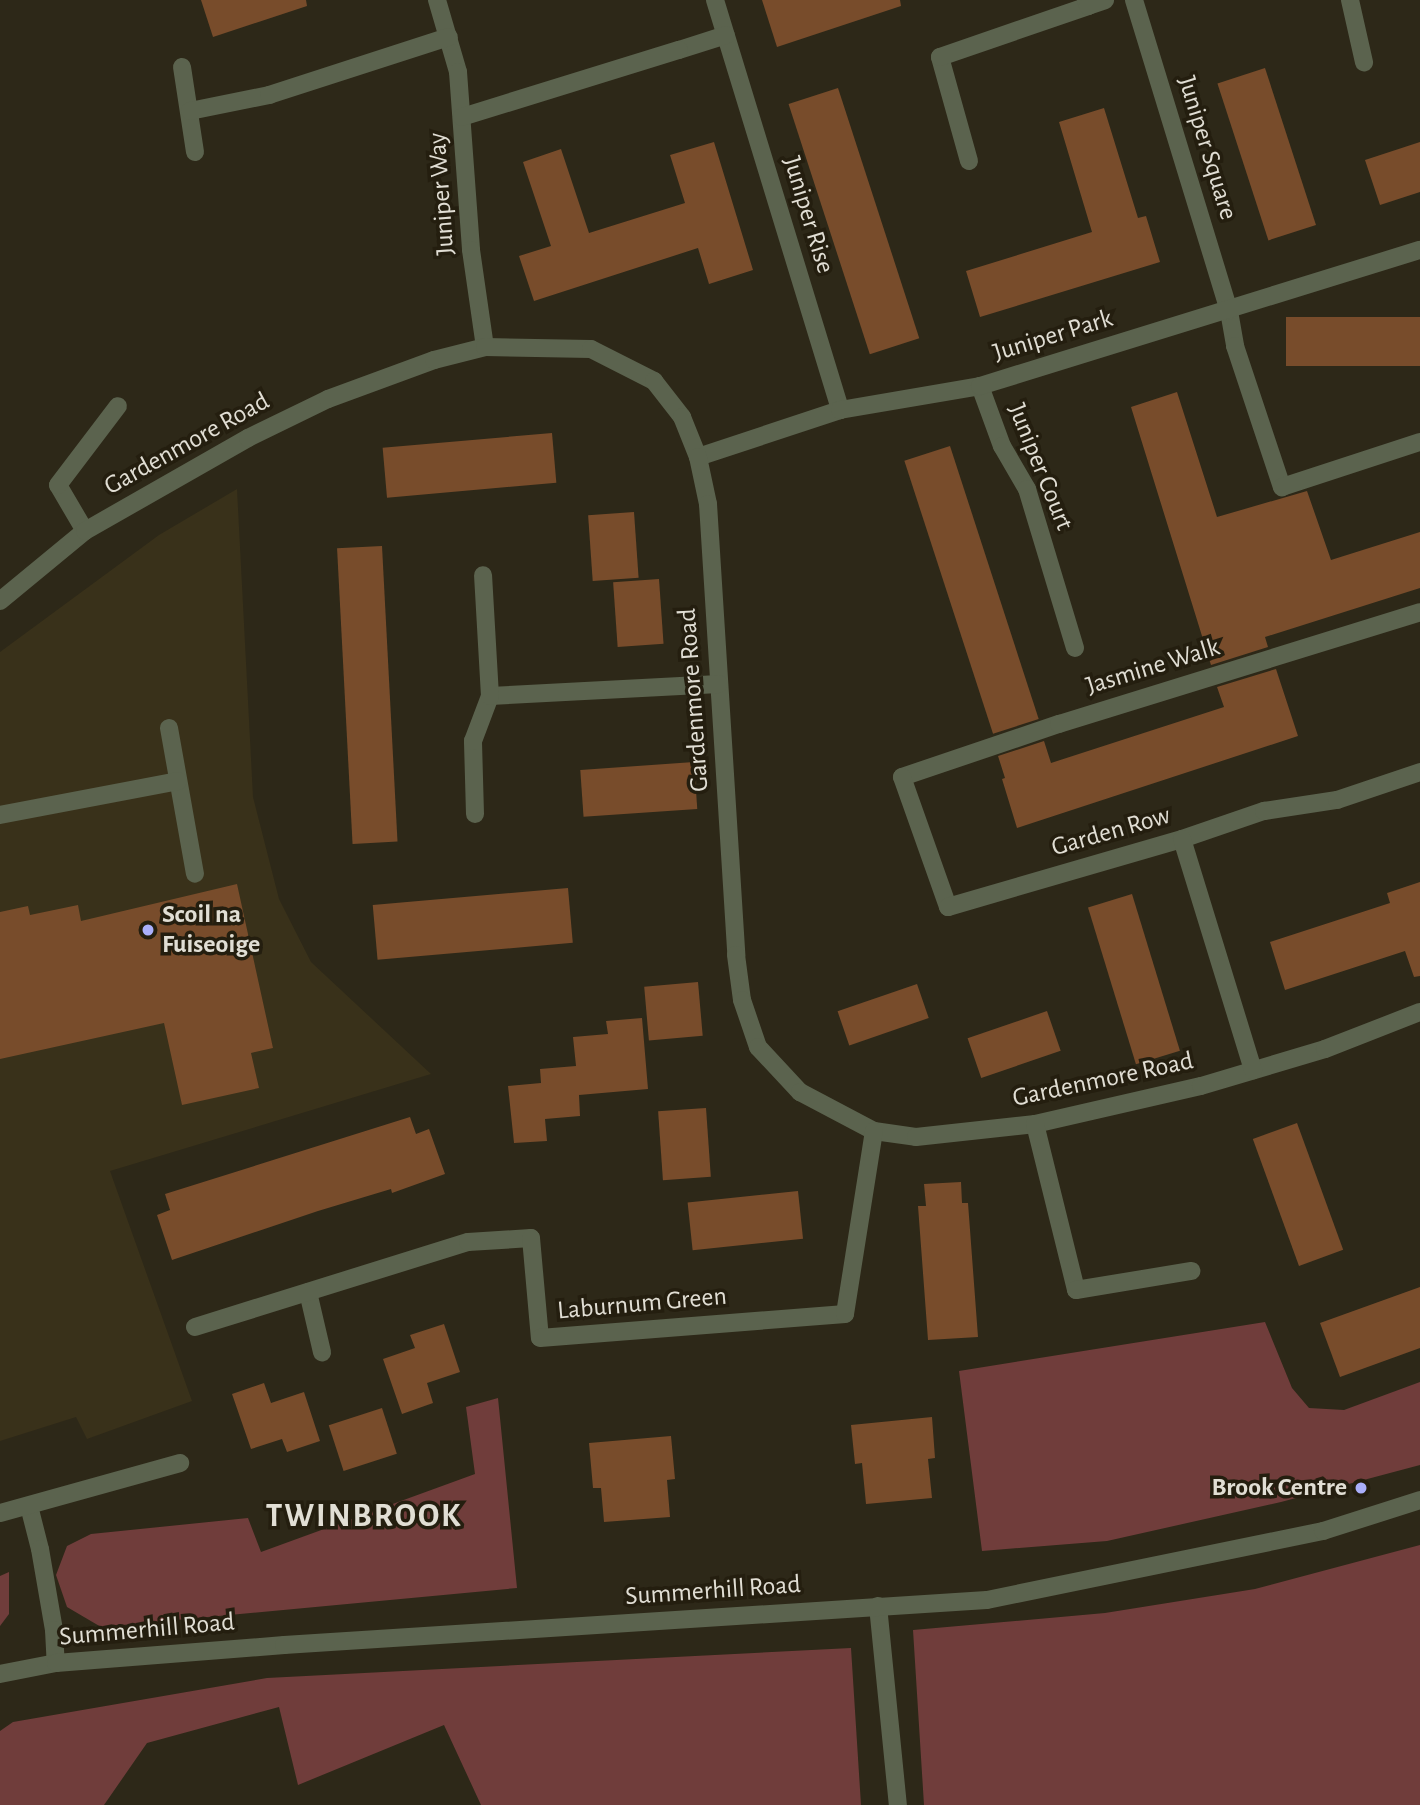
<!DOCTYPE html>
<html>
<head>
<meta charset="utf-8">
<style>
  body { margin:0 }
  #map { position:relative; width:1420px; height:1805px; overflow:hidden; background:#2d2818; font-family:"Alegreya Sans",sans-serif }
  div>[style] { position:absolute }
  .built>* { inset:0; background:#39311a }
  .green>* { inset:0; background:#703d3b }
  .building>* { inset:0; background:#784c2b; transform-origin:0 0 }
  .service>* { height:18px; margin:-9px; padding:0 9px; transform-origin:9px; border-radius:9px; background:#5b634e }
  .pedestrian>* { height:18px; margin:-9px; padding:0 9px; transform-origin:9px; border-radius:9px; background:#5b634e }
  .minor>* { height:18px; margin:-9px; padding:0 9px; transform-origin:9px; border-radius:9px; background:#5b634e }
  .dots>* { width:19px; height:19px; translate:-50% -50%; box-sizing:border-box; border:4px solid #241e0f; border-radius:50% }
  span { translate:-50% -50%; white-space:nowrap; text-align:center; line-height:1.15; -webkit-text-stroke:7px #241e0f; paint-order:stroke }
  .street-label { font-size:26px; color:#e1ded4 }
  .poi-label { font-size:26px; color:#e1ded4; font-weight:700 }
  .left { translate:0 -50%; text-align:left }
  .right { translate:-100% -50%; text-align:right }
  .district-label { font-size:33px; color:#e1ded4; font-weight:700; letter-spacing:2px }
</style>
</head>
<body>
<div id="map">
  <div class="built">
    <div style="clip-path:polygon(237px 489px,253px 797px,279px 899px,311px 962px,431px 1074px,110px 1171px,192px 1401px,87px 1439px,76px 1417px,0 1441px,0 652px,159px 535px)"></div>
  </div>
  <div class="green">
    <div style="clip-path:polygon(1265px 1322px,1292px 1388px,1309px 1408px,1344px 1410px,1420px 1382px,1420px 1465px,1281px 1502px,1107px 1541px,982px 1551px,959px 1371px)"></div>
    <div style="clip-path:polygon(498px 1398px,517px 1588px,101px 1627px,67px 1607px,56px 1575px,67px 1546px,91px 1534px,248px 1518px,261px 1552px,475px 1474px,466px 1407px)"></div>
    <div style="clip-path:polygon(1420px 1545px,1420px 1805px,924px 1805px,913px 1630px,1105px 1613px,1255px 1589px)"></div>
    <div style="clip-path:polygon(9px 1572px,9px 1614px,0 1626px,0 1576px)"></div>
    <div style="clip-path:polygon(851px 1648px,861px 1805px,481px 1805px,444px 1725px,298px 1785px,279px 1707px,147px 1743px,104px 1805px,0 1805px,0 1731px,13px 1722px,267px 1678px)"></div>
  </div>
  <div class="building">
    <div style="clip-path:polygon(201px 0,306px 0,307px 6px,213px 37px)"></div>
    <div style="clip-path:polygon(762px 0,900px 0,901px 6px,777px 47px)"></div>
    <div style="left:1265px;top:68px;width:165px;height:50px;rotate:72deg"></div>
    <div style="left:838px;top:88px;width:263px;height:52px;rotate:72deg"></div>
    <div style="clip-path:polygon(1104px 108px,1138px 218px,1146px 216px,1160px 262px,980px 317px,966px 271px,1092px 232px,1059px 122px)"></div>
    <div style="clip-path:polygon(714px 142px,753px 270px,709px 284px,698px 248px,534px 301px,519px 256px,551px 246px,523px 162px,561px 149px,589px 233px,685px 203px,670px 155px)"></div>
    <div style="clip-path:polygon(1420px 142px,1420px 192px,1380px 205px,1365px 160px)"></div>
    <div style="left:1420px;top:317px;width:49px;height:134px;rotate:90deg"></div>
    <div style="clip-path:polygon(1177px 392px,1217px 517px,1307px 491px,1331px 560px,1420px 532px,1420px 588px,1265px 637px,1268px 647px,1211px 665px,1131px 407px)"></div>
    <div style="left:552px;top:433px;width:50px;height:170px;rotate:85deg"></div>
    <div style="left:950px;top:446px;width:287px;height:48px;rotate:72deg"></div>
    <div style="left:634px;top:512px;width:66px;height:46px;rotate:86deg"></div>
    <div style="left:382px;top:546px;width:296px;height:45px;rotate:87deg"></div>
    <div style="left:659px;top:579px;width:65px;height:46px;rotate:86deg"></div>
    <div style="clip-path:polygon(1276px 669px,1298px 736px,1017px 828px,1002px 779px,1005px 778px,998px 756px,1044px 741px,1051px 763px,1224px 707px,1217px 687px)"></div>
    <div style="left:694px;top:762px;width:47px;height:114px;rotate:86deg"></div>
    <div style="clip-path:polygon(1420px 882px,1420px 976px,1414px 977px,1405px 951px,1285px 990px,1270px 942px,1390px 903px,1387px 893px)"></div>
    <div style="clip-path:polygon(237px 884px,273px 1048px,251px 1053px,259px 1088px,182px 1105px,164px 1023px,0 1059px,0 912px,28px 906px,30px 915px,78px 905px,81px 921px)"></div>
    <div style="left:568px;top:888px;width:55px;height:196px;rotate:85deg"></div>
    <div style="left:1132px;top:894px;width:164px;height:46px;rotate:73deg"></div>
    <div style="left:698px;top:982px;width:54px;height:54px;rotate:85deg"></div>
    <div style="left:917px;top:984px;width:36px;height:84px;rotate:71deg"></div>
    <div style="left:1047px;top:1011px;width:42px;height:84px;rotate:71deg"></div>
    <div style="clip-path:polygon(642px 1018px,648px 1089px,579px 1095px,580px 1116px,545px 1119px,547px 1141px,514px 1143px,508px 1086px,541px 1083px,540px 1069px,576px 1066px,573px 1037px,608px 1034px,606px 1021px)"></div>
    <div style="left:706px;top:1108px;width:69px;height:48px;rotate:86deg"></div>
    <div style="clip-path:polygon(410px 1117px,416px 1134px,429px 1129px,445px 1174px,392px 1193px,391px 1189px,318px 1211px,172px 1260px,157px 1215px,170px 1210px,165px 1194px)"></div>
    <div style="left:1297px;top:1123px;width:135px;height:47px;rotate:70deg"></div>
    <div style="clip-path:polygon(961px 1182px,962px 1203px,968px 1203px,978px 1337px,928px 1340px,918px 1206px,926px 1206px,924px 1184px)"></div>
    <div style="left:798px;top:1191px;width:48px;height:111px;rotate:84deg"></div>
    <div style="clip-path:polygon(1420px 1287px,1420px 1348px,1340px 1377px,1320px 1323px)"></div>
    <div style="clip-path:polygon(444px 1324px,460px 1372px,427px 1383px,433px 1403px,402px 1414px,383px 1359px,415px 1348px,410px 1335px)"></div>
    <div style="clip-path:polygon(264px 1383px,271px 1403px,304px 1392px,320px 1441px,287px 1452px,282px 1439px,251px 1449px,232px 1394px)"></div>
    <div style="left:382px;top:1408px;width:48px;height:56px;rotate:72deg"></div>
    <div style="clip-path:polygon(932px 1417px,935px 1458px,928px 1459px,932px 1498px,866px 1504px,862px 1463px,855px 1464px,851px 1425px)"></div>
    <div style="clip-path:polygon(671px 1436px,675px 1479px,667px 1480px,670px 1517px,604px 1522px,601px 1488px,593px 1488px,589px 1443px)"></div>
  </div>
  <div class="service">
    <div style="left:1350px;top:0;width:64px;rotate:77.3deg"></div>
    <div style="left:969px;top:161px;width:108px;rotate:-105.6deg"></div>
    <div style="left:940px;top:57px;width:157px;rotate:-19deg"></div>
    <div style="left:1088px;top:6px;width:6px;rotate:-108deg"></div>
    <div style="left:1229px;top:311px;width:36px;rotate:80deg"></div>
    <div style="left:1235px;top:346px;width:149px;rotate:71.6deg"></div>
    <div style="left:1282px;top:487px;width:145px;rotate:-18.1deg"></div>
    <div style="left:169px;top:728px;width:148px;rotate:79.9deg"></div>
    <div style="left:0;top:815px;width:181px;rotate:-10.8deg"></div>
    <div style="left:29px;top:1506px;width:44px;rotate:75.7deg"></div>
    <div style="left:40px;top:1549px;width:82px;rotate:80.2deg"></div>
    <div style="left:54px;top:1630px;width:33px;rotate:87deg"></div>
    <div style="left:0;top:1513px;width:187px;rotate:-15.5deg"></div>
  </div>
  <div class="pedestrian">
    <div style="left:715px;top:0;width:429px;rotate:73deg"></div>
    <div style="left:1134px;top:0;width:325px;rotate:73deg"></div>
    <div style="left:679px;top:50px;width:49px;rotate:-17.7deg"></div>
    <div style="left:902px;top:777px;width:166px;rotate:-18.7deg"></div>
    <div style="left:1059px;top:724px;width:378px;rotate:-17.2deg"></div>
  </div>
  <div class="minor">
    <div style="left:437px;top:0;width:75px;rotate:73.7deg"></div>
    <div style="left:458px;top:72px;width:178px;rotate:85.8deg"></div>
    <div style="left:471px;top:250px;width:98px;rotate:81.8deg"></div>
    <div style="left:1088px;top:6px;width:18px;rotate:-19deg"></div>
    <div style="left:182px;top:67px;width:86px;rotate:81.3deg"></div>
    <div style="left:190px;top:111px;width:81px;rotate:-11.4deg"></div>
    <div style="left:269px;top:95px;width:189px;rotate:-17.9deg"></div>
    <div style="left:462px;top:117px;width:227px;rotate:-17.2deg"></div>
    <div style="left:980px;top:386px;width:64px;rotate:69.9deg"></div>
    <div style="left:1002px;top:446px;width:50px;rotate:59.8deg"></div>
    <div style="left:1027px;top:489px;width:166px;rotate:73.2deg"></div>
    <div style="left:698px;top:457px;width:150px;rotate:-18.3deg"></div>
    <div style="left:840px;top:410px;width:142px;rotate:-9.7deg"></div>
    <div style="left:980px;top:386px;width:461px;rotate:-17.2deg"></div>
    <div style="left:85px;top:531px;width:53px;rotate:-120.4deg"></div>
    <div style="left:58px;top:485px;width:99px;rotate:-52.8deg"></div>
    <div style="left:0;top:601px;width:110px;rotate:-39.5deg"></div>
    <div style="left:85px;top:531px;width:188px;rotate:-29.7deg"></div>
    <div style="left:248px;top:438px;width:89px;rotate:-26deg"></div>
    <div style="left:328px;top:399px;width:113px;rotate:-20.2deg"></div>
    <div style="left:434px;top:360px;width:53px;rotate:-14.3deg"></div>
    <div style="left:485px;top:347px;width:106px;rotate:1.1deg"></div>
    <div style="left:591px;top:349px;width:71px;rotate:26.9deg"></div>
    <div style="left:654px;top:381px;width:46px;rotate:52.1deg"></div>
    <div style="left:682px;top:417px;width:43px;rotate:68.2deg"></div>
    <div style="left:698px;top:457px;width:48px;rotate:78deg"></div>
    <div style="left:708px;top:504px;width:452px;rotate:86.4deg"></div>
    <div style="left:736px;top:955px;width:45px;rotate:82.4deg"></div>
    <div style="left:742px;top:1000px;width:50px;rotate:71.2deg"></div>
    <div style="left:758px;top:1047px;width:62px;rotate:47deg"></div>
    <div style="left:800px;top:1092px;width:84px;rotate:27.8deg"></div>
    <div style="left:874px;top:1131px;width:42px;rotate:8.1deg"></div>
    <div style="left:916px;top:1137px;width:120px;rotate:-6.2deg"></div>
    <div style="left:1035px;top:1124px;width:170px;rotate:-12.9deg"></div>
    <div style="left:1201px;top:1086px;width:129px;rotate:-16.6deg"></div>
    <div style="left:1325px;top:1049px;width:102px;rotate:-21.3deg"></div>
    <div style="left:490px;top:696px;width:229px;rotate:-3deg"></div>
    <div style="left:902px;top:777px;width:138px;rotate:70.5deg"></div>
    <div style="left:948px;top:907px;width:244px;rotate:-16.2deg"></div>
    <div style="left:1182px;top:839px;width:87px;rotate:-18.9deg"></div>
    <div style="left:1264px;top:811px;width:74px;rotate:-8.6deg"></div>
    <div style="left:1337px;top:800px;width:88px;rotate:-18.6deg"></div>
    <div style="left:475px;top:814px;width:73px;rotate:-91.6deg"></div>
    <div style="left:473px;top:741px;width:48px;rotate:-69.3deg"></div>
    <div style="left:490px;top:696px;width:121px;rotate:-93.3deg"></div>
    <div style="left:1182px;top:839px;width:242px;rotate:72.9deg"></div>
    <div style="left:1035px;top:1124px;width:171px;rotate:76.1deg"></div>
    <div style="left:1076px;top:1290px;width:117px;rotate:-9.4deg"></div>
    <div style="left:308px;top:1292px;width:62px;rotate:76.9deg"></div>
    <div style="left:195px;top:1327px;width:286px;rotate:-17.3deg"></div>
    <div style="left:468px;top:1242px;width:63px;rotate:-3.6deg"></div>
    <div style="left:531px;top:1238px;width:100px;rotate:84.9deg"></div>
    <div style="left:540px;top:1338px;width:306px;rotate:-4.5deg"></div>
    <div style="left:845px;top:1314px;width:185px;rotate:-81deg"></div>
    <div style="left:878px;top:1606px;width:200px;rotate:84.3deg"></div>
    <div style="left:0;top:1674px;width:57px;rotate:-11.1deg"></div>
    <div style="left:56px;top:1663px;width:229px;rotate:-4.5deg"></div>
    <div style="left:284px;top:1645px;width:704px;rotate:-3.66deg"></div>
    <div style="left:987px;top:1600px;width:343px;rotate:-11.6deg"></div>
    <div style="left:1323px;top:1531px;width:102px;rotate:-17.7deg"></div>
  </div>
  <div class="dots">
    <div style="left:148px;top:930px;background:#aaaffb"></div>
    <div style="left:1361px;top:1488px;background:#aaaffb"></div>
  </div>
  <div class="street-label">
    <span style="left:1207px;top:148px;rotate:73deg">Juniper Square</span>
    <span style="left:442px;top:194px;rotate:-94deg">Juniper Way</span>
    <span style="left:808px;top:215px;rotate:73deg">Juniper Rise</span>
    <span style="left:1053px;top:336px;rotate:-17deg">Juniper Park</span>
    <span style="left:187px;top:444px;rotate:-29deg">Gardenmore Road</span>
    <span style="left:1040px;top:467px;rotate:68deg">Juniper Court</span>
    <span style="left:1153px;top:667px;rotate:-17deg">Jasmine Walk</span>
    <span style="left:694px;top:700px;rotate:-94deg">Gardenmore Road</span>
    <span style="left:1111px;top:832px;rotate:-16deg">Garden Row</span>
    <span style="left:1103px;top:1080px;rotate:-12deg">Gardenmore Road</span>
    <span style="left:642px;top:1304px;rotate:-5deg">Laburnum Green</span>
    <span style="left:713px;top:1591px;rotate:-4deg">Summerhill Road</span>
    <span style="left:147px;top:1630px;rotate:-5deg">Summerhill Road</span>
  </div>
  <div class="poi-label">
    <span class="left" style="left:162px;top:930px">Scoil na<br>Fuiseoige</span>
    <span class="right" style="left:1347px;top:1488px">Brook Centre</span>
  </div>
  <div class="district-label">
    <span style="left:364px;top:1517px">TWINBROOK</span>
  </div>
</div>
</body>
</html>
